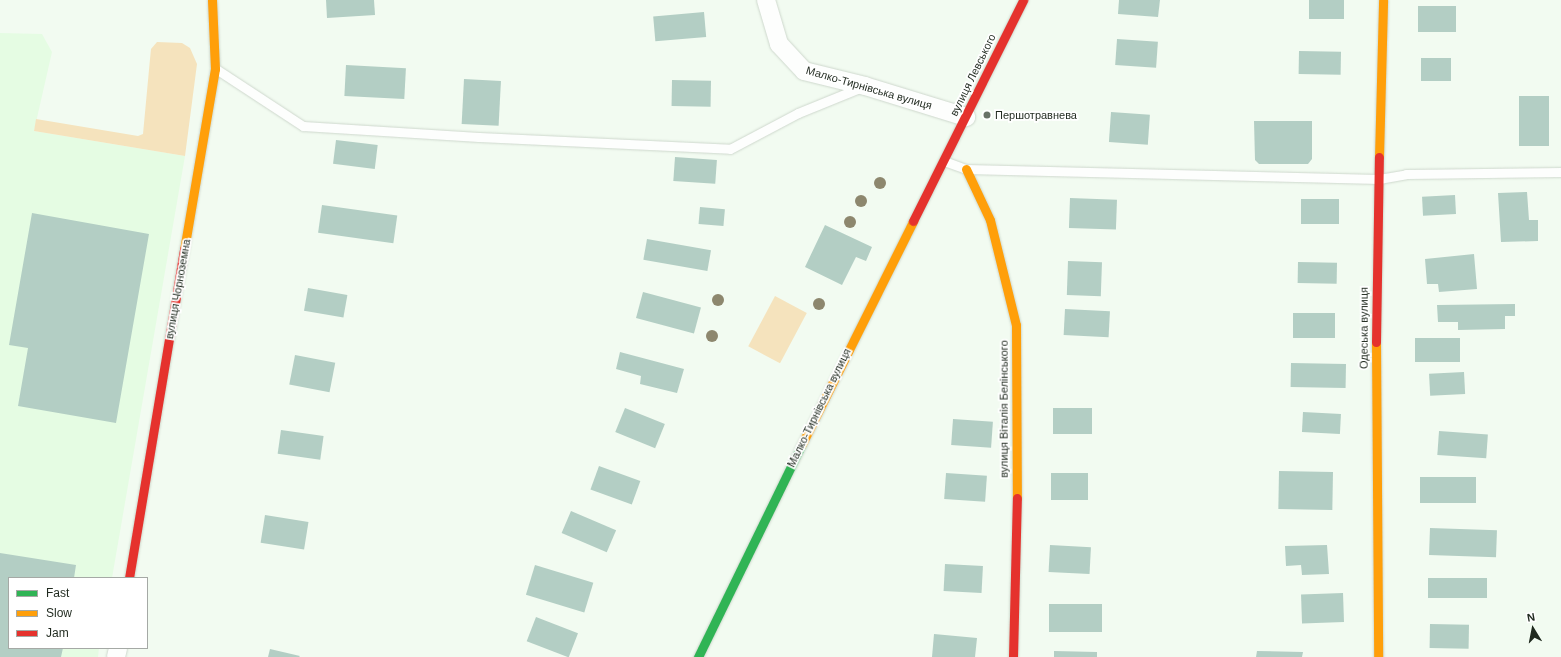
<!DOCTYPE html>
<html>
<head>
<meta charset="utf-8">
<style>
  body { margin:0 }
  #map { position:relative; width:1561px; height:657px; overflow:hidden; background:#f2fbf1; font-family:Arial,sans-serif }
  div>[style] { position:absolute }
  .built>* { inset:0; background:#e5fce3 }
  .green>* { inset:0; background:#f5e3bd; transform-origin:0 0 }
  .building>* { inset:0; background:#b3cec4; transform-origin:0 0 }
  .roads { filter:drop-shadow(0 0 1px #ced8cd) drop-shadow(0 0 1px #ced8cd) }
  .lane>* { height:9px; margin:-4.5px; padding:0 4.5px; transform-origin:4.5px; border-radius:4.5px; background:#fdfefd }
  .street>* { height:18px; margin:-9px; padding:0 9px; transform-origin:9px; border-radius:9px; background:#fdfefd }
  .fast>* { height:9px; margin:-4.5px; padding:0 4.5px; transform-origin:4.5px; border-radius:4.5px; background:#30b455 }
  .slow>* { height:9px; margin:-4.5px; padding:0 4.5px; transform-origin:4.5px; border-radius:4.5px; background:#ff9f0a }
  .jam>* { height:9px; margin:-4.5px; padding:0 4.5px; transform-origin:4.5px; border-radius:4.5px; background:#e5322d }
  .trees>* { width:12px; height:12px; margin:-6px; border-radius:50%; background:#8d876e }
  .dots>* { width:11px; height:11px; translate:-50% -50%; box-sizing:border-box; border:2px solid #fff; border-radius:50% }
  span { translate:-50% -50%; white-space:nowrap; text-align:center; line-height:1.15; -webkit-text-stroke:3.5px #fff; paint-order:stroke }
  .street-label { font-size:11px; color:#1f291e }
  .poi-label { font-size:11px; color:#1f291e }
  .left { translate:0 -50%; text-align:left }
  .legend { position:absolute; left:8px; top:577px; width:140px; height:72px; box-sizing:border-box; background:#fff; border:1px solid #a5a9a5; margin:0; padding:5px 7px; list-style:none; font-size:12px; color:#1f291e }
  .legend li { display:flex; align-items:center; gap:8px; height:20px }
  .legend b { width:20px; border:1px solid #a5a9a5 }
  .north { position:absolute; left:1513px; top:609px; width:40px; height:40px; -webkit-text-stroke:3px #fff; paint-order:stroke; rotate:350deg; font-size:11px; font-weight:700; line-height:16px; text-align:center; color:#1f291e }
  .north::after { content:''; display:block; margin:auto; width:14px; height:18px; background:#1f291e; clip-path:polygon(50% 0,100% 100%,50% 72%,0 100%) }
</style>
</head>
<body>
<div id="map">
  <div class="built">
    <div style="clip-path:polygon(0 33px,42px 34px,52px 52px,34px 131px,185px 156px,112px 578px,9px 578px,9px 648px,99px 648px,98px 657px,0 657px)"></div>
  </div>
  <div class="green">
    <div style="clip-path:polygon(157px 42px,182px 43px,190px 48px,197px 64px,185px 156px,34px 131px,36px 119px,138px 136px,143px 134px,150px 59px,151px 49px)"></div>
    <div style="left:775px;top:296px;width:36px;height:57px;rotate:28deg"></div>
  </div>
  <div class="building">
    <div style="clip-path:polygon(326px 0,374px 0,375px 15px,327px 18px)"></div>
    <div style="clip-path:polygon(1119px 0,1160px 0,1158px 17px,1118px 14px)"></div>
    <div style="left:1309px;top:0;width:35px;height:19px"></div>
    <div style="left:1456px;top:6px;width:26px;height:38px;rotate:90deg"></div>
    <div style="left:704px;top:12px;width:25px;height:51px;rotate:85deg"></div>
    <div style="left:1117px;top:39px;width:41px;height:26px;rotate:4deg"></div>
    <div style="left:1299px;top:51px;width:42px;height:23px;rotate:1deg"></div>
    <div style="left:1421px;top:58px;width:30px;height:23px"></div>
    <div style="left:346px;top:65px;width:60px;height:31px;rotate:3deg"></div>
    <div style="left:464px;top:79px;width:37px;height:45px;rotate:3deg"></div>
    <div style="left:672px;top:80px;width:39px;height:26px;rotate:1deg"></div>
    <div style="left:1519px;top:96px;width:30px;height:50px"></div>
    <div style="left:1111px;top:112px;width:39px;height:30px;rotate:4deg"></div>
    <div style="clip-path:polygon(1254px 121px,1312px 121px,1312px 159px,1308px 164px,1259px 164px,1255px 160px)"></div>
    <div style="left:336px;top:140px;width:42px;height:24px;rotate:7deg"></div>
    <div style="left:675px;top:157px;width:42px;height:24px;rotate:4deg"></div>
    <div style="clip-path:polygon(1527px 192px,1529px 220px,1538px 220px,1538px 241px,1501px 242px,1498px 193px)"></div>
    <div style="left:1455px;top:195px;width:19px;height:33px;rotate:87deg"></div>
    <div style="left:1070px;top:198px;width:47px;height:30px;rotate:2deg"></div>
    <div style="left:1301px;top:199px;width:38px;height:25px"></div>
    <div style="left:322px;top:205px;width:76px;height:28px;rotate:8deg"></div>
    <div style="left:700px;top:207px;width:25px;height:17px;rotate:5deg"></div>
    <div style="clip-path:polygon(32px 213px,149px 234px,116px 423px,18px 406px,28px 348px,9px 345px)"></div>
    <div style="clip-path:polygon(825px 225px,872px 247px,866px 261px,856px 257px,842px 285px,805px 267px)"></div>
    <div style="left:647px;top:239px;width:65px;height:21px;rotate:10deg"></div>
    <div style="clip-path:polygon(1474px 254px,1477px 289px,1439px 292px,1438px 284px,1427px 284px,1425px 259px)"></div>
    <div style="left:1068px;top:261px;width:34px;height:34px;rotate:2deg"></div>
    <div style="left:1298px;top:262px;width:39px;height:21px;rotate:1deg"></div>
    <div style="left:308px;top:288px;width:40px;height:23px;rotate:10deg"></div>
    <div style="left:643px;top:292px;width:60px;height:27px;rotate:15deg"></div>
    <div style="clip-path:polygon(1515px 304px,1515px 316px,1505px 316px,1505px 329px,1458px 330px,1458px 322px,1438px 322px,1437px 305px)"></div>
    <div style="left:1065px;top:309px;width:45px;height:26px;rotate:3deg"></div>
    <div style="left:1293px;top:313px;width:42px;height:25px"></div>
    <div style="left:1415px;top:338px;width:45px;height:24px"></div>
    <div style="clip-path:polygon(620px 352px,684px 369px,677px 393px,640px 384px,641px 376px,616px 369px)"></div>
    <div style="left:295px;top:355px;width:41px;height:30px;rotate:11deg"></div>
    <div style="left:1291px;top:363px;width:55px;height:24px;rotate:1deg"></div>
    <div style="left:1464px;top:372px;width:22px;height:35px;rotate:87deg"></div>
    <div style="left:625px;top:408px;width:43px;height:26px;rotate:22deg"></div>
    <div style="left:1092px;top:408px;width:26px;height:39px;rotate:90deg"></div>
    <div style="left:1303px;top:412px;width:38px;height:20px;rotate:3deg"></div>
    <div style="left:953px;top:419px;width:40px;height:26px;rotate:4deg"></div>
    <div style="left:281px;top:430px;width:43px;height:24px;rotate:8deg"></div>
    <div style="left:1439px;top:431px;width:49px;height:24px;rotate:4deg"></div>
    <div style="left:599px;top:466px;width:44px;height:25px;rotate:20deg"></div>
    <div style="left:1279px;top:471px;width:54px;height:38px;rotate:1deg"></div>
    <div style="left:946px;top:473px;width:41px;height:26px;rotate:4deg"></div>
    <div style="left:1051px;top:473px;width:37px;height:27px"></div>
    <div style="left:1476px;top:477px;width:26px;height:56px;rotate:90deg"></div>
    <div style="left:571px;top:511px;width:49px;height:24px;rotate:23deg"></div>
    <div style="left:265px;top:515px;width:44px;height:28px;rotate:9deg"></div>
    <div style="left:1430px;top:528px;width:67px;height:27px;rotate:2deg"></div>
    <div style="left:1050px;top:545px;width:41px;height:27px;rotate:3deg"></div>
    <div style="clip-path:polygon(1327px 545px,1329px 574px,1302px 575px,1301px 565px,1286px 566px,1285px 546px)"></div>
    <div style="clip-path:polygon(0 553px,76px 565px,74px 578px,9px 578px,9px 648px,63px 648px,61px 657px,0 657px)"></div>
    <div style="left:945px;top:564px;width:38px;height:27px;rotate:3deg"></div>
    <div style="left:535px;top:565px;width:61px;height:31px;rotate:17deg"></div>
    <div style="left:1428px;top:578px;width:59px;height:20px"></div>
    <div style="left:1343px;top:593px;width:29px;height:42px;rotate:88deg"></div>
    <div style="left:1049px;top:604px;width:53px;height:28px"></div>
    <div style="left:536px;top:617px;width:45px;height:26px;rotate:21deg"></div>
    <div style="left:1430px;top:624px;width:39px;height:24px;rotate:1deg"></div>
    <div style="clip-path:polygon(934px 634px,977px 638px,975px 657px,932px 657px)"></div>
    <div style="clip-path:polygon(270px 649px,300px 656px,299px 657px,268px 657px)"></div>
    <div style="clip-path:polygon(1054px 651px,1097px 652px,1097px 657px,1054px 657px)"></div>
    <div style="clip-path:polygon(1257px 651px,1303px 652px,1302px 657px,1256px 657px)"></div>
  </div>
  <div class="roads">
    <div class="lane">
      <div style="left:216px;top:69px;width:104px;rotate:33.2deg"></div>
      <div style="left:303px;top:126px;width:176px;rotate:3.6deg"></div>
      <div style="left:479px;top:137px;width:251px;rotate:2.7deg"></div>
      <div style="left:730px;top:149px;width:77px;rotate:-27.9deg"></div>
      <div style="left:798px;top:113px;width:69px;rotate:-22.1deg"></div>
      <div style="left:944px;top:161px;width:23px;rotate:20deg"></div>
      <div style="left:966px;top:169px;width:413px;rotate:1.4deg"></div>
      <div style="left:1379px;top:179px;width:27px;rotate:-10deg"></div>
      <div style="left:1406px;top:174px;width:155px;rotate:-0.7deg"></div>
    </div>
    <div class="street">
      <div style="left:766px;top:0;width:46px;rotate:73.5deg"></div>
      <div style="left:779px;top:44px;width:37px;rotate:47deg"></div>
      <div style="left:804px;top:71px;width:63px;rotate:13.8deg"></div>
      <div style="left:865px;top:86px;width:106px;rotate:17.1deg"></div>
      <div style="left:116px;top:657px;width:9px;rotate:-77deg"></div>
    </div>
    <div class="fast">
      <div style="left:698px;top:657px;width:237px;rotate:-64deg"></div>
    </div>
    <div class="slow">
      <div style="left:1379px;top:157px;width:157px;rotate:-88.5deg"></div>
      <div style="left:966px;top:169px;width:56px;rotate:64.8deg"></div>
      <div style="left:990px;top:220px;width:108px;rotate:76.1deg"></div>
      <div style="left:1016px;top:325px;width:173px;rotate:89.7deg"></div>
      <div style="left:184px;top:250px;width:184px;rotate:-80.3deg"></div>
      <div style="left:215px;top:69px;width:69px;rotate:-92.5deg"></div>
      <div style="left:1376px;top:342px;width:315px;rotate:89.6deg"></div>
      <div style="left:802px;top:444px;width:249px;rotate:-63.5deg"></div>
    </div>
    <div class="jam">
      <div style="left:913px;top:221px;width:247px;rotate:-63.5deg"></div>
      <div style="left:1376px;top:342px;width:185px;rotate:-89.1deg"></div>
      <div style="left:129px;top:578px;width:333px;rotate:-80.5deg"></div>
      <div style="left:1013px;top:657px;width:159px;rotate:-88.6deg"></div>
    </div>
  </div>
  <div class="trees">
    <div style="left:880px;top:183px"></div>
    <div style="left:861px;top:201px"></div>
    <div style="left:850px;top:222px"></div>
    <div style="left:718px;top:300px"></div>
    <div style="left:819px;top:304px"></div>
    <div style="left:712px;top:336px"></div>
  </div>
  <div class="dots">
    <div style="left:987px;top:115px;background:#697268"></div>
  </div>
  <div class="street-label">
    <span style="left:973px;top:75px;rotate:-64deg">вулиця Левського</span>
    <span style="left:869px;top:88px;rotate:16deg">Малко-Тирнівська вулиця</span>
    <span style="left:178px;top:289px;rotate:-80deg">вулиця Чорноземна</span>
    <span style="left:1364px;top:328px;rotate:-90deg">Одеська вулиця</span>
    <span style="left:819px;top:408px;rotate:-64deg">Малко-Тирнівська вулиця</span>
    <span style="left:1004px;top:409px;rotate:-90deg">вулиця Віталія Белінського</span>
  </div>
  <div class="poi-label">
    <span class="left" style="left:995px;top:115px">Першотравнева</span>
  </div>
  <ul class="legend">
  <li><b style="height:5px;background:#30b455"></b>Fast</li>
  <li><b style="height:5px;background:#ff9f0a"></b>Slow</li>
  <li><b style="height:5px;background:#e5322d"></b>Jam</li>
  </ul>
  <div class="north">N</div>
</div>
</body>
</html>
